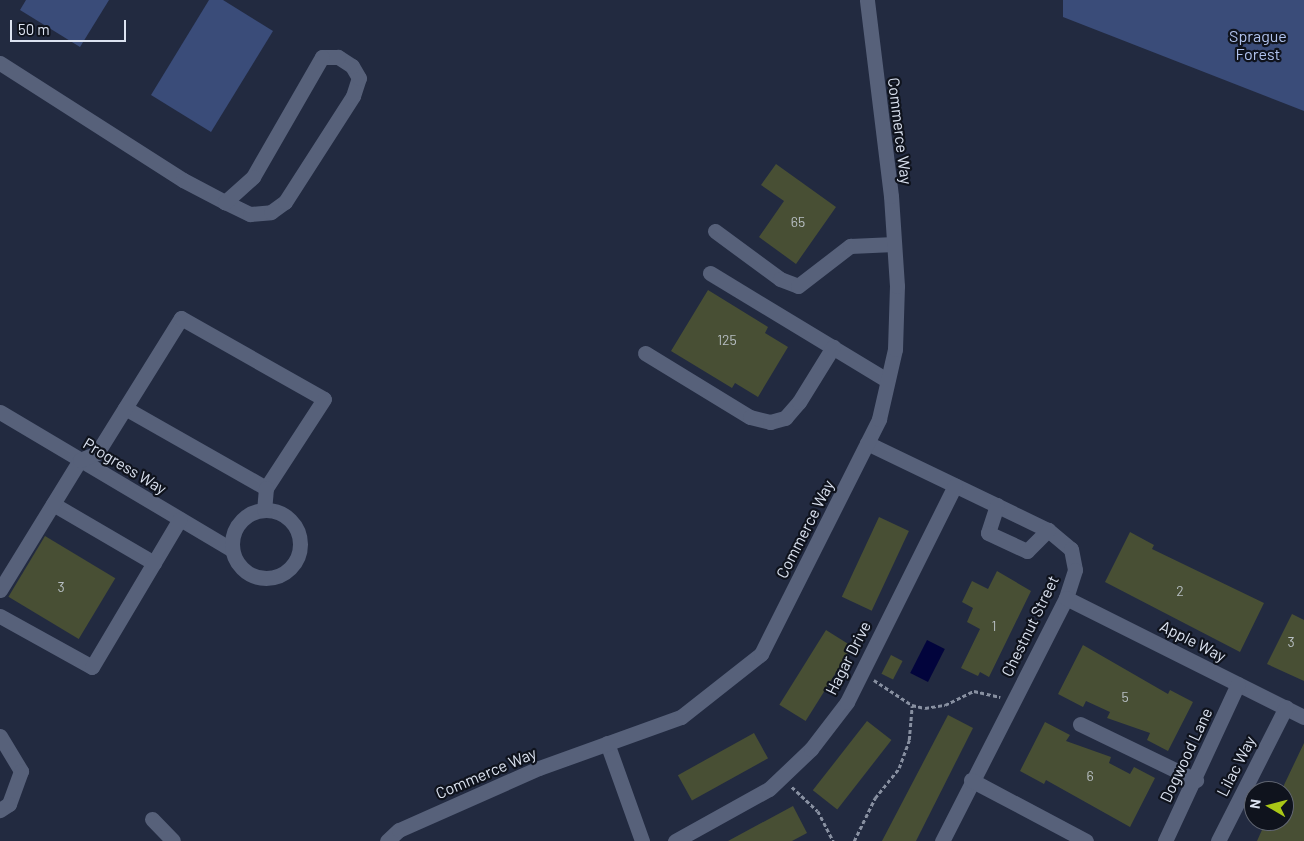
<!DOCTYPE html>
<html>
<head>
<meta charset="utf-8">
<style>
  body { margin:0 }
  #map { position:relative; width:1304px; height:841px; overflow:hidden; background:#222a40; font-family:Barlow,sans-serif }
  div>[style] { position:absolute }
  .green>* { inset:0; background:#3a4c79 }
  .water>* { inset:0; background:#02043c; transform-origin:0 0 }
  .building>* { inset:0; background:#484f34; transform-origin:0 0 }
  .path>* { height:2.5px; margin-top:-1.25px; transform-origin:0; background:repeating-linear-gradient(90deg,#8890a1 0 4px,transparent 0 6.5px) }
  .minor>* { height:15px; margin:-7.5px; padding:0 7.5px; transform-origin:7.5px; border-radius:7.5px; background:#57617a }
  .minor>.ring { margin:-7.5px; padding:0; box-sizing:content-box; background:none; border:15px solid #57617a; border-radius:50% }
  span { translate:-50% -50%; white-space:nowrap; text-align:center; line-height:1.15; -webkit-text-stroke:4.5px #0f131d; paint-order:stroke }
  .number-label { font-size:14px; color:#b7bec2 }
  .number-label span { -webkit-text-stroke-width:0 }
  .park-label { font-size:16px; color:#b1c3ee }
  .street-label { font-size:16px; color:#dce3f1 }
  .north { position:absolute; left:1244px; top:781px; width:50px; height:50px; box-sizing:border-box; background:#0f131d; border:1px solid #616672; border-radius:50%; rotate:278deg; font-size:14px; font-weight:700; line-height:20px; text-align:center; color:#dce3f1 }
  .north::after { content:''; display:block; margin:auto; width:18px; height:22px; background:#aac717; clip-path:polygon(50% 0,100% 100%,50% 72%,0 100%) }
  .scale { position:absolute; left:10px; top:20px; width:116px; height:22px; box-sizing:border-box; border:2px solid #dce3f1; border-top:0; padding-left:6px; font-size:15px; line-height:18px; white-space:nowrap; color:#dce3f1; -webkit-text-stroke:4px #0f131d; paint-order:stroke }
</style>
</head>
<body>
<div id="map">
  <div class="green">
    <div style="clip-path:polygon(26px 0,109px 0,80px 47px,20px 10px)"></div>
    <div style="clip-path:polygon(209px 0,223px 0,273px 31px,211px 132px,151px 95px)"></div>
    <div style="clip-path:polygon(1063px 0,1304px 0,1304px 111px,1063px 17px)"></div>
  </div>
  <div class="water">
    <div style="left:927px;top:640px;width:20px;height:37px;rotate:27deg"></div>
  </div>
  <div class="building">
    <div style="clip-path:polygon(776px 164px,836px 207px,796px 264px,759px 237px,784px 201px,761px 185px)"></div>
    <div style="clip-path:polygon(708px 290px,768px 327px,765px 333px,788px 347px,758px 397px,735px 383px,732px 388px,671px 351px)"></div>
    <div style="left:879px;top:517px;width:33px;height:88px;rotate:25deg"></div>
    <div style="clip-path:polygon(1130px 532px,1154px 545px,1152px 549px,1264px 603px,1240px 652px,1105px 582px)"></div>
    <div style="left:45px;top:536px;width:82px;height:71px;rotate:31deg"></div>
    <div style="clip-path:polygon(997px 571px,1031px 591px,989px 677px,980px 672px,978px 676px,961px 668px,980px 629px,967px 622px,973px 608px,962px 602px,972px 581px,988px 589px)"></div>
    <div style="clip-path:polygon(1292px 614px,1304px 620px,1304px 681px,1267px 664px)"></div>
    <div style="left:826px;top:630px;width:31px;height:88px;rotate:32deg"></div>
    <div style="clip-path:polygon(1083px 645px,1168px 694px,1170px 690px,1193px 702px,1168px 751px,1147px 740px,1150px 733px,1107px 718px,1110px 712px,1086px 701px,1083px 707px,1058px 694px)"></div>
    <div style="left:891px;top:655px;width:13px;height:21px;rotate:27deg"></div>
    <div style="clip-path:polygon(948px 715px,973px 728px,916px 841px,882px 841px)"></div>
    <div style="left:867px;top:721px;width:31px;height:88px;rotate:38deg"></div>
    <div style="clip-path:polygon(1045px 722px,1070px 735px,1066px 741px,1111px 757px,1109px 763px,1130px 774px,1134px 767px,1155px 778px,1130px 827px,1046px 780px,1044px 784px,1020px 771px)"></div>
    <div style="left:754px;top:733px;width:29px;height:87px;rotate:61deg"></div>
    <div style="clip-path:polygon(1304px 743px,1304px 841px,1257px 841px,1266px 821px,1284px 821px,1284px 785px)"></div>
    <div style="clip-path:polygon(793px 806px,807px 833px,792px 841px,728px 841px)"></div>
  </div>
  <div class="path">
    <div style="left:874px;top:680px;width:45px;rotate:33.3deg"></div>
    <div style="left:912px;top:705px;width:13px;rotate:13deg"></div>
    <div style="left:925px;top:708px;width:20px;rotate:-9deg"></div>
    <div style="left:945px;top:705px;width:32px;rotate:-26deg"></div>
    <div style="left:974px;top:691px;width:27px;rotate:13deg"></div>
    <div style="left:792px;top:787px;width:35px;rotate:43deg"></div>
    <div style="left:818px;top:811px;width:34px;rotate:63deg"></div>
    <div style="left:854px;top:841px;width:48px;rotate:-64deg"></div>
    <div style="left:875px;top:798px;width:38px;rotate:-51deg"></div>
    <div style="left:899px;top:768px;width:30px;rotate:-70deg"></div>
    <div style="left:909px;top:740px;width:34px;rotate:-85deg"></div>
  </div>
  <div class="minor">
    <div style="left:0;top:63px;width:217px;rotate:32.6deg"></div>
    <div style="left:183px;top:180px;width:47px;rotate:27.6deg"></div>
    <div style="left:225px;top:202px;width:28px;rotate:26deg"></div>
    <div style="left:250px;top:214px;width:21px;rotate:-5deg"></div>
    <div style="left:271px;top:212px;width:17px;rotate:-36deg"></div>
    <div style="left:285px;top:202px;width:126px;rotate:-57.3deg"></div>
    <div style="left:353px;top:96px;width:19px;rotate:-72deg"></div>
    <div style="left:359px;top:78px;width:14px;rotate:-120deg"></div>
    <div style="left:352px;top:66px;width:17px;rotate:-147deg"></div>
    <div style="left:338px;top:57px;width:16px;rotate:180deg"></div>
    <div style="left:322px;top:57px;width:138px;rotate:119.9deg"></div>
    <div style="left:253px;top:177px;width:38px;rotate:138deg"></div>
    <div style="left:715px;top:231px;width:81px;rotate:36.4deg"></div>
    <div style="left:780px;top:279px;width:19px;rotate:21deg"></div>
    <div style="left:798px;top:286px;width:66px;rotate:-37.6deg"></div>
    <div style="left:850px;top:246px;width:44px;rotate:-2.6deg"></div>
    <div style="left:710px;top:273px;width:207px;rotate:31.2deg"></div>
    <div style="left:645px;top:353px;width:123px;rotate:31.4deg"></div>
    <div style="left:750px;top:417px;width:21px;rotate:14deg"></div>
    <div style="left:770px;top:422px;width:16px;rotate:-15deg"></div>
    <div style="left:785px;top:418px;width:21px;rotate:-49deg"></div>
    <div style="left:799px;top:402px;width:65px;rotate:-58.3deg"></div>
    <div style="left:125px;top:408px;width:162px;rotate:29.6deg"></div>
    <div style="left:0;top:412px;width:270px;rotate:30.7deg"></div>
    <div style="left:867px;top:443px;width:201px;rotate:25.7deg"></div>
    <div style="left:1048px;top:530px;width:30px;rotate:40deg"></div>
    <div style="left:1071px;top:549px;width:21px;rotate:79deg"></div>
    <div style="left:1075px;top:570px;width:29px;rotate:108deg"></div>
    <div style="left:1066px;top:598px;width:273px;rotate:117deg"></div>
    <div style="left:53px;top:504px;width:117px;rotate:30.3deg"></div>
    <div style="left:997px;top:505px;width:29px;rotate:108deg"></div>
    <div style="left:988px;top:533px;width:43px;rotate:24.8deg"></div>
    <div style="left:1027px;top:551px;width:30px;rotate:-45deg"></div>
    <div class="ring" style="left:232px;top:510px;width:53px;height:53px"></div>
    <div style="left:0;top:590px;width:153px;rotate:-58.4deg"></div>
    <div style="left:80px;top:460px;width:18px;rotate:-22deg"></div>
    <div style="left:97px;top:453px;width:159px;rotate:-58.1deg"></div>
    <div style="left:181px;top:318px;width:164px;rotate:29.5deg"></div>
    <div style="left:324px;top:399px;width:106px;rotate:123.1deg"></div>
    <div style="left:266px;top:488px;width:22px;rotate:95deg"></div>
    <div style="left:1066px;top:598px;width:266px;rotate:26.6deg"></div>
    <div style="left:0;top:616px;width:105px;rotate:29deg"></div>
    <div style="left:92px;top:667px;width:172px;rotate:-59.3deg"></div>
    <div style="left:1080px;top:724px;width:129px;rotate:25.8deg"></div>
    <div style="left:0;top:736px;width:41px;rotate:59deg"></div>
    <div style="left:21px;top:771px;width:35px;rotate:110deg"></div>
    <div style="left:9px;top:804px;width:11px;rotate:146deg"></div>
    <div style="left:607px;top:743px;width:104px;rotate:70.3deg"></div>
    <div style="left:971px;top:780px;width:130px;rotate:27.9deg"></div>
    <div style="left:152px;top:819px;width:30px;rotate:46deg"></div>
    <div style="left:387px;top:841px;width:16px;rotate:-43deg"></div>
    <div style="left:399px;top:830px;width:153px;rotate:-23.9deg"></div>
    <div style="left:539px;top:768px;width:151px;rotate:-19.8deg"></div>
    <div style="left:681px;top:717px;width:102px;rotate:-38.2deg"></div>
    <div style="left:761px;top:654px;width:263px;rotate:-63.3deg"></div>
    <div style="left:879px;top:419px;width:72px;rotate:-77.1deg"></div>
    <div style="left:895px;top:349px;width:63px;rotate:-88.2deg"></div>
    <div style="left:897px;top:286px;width:90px;rotate:-93.8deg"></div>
    <div style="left:891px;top:196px;width:197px;rotate:-97deg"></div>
    <div style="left:675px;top:841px;width:107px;rotate:-29deg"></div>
    <div style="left:769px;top:789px;width:58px;rotate:-43.6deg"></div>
    <div style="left:811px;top:749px;width:59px;rotate:-52.5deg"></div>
    <div style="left:847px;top:702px;width:242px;rotate:-63.5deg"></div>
    <div style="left:1165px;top:841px;width:173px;rotate:-65.1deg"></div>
    <div style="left:1218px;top:841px;width:150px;rotate:-63.1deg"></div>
  </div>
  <div class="number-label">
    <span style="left:798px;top:222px">65</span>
    <span style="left:727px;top:340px">125</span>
    <span style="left:61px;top:587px">3</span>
    <span style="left:1180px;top:591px">2</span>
    <span style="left:994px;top:626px">1</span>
    <span style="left:1291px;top:642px">3</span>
    <span style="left:1125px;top:697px">5</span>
    <span style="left:1090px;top:776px">6</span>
  </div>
  <div class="park-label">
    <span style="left:1258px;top:45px">Sprague<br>Forest</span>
  </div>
  <div class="street-label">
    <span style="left:900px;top:131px;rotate:83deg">Commerce Way</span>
    <span style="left:125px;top:466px;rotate:31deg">Progress Way</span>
    <span style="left:805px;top:529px;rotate:-63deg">Commerce Way</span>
    <span style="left:1030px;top:626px;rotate:-64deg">Chestnut Street</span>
    <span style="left:1193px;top:641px;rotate:27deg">Apple Way</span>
    <span style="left:848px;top:658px;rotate:-63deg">Hagar Drive</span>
    <span style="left:1186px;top:755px;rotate:-65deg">Dogwood Lane</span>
    <span style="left:1236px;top:766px;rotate:-63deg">Lilac Way</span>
    <span style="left:486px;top:773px;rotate:-23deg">Commerce Way</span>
  </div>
  <div class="north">N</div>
  <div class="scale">50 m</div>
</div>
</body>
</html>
